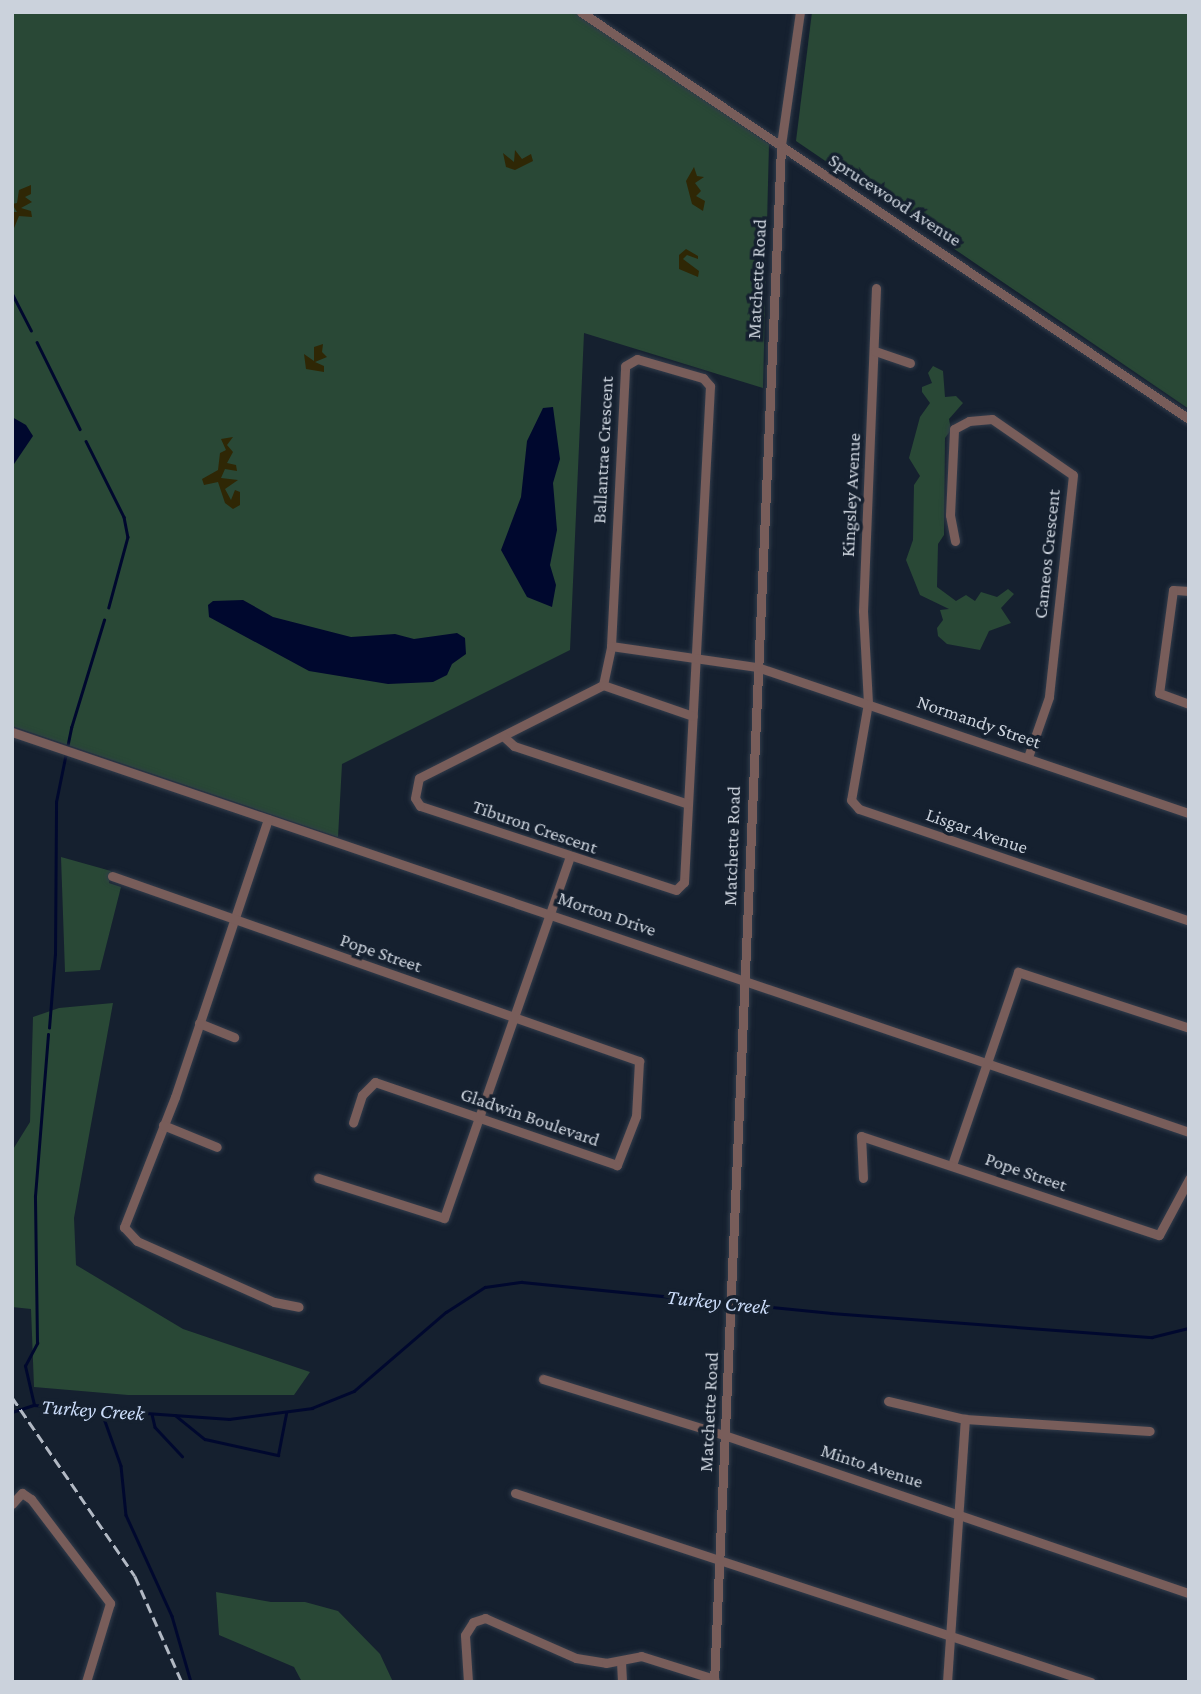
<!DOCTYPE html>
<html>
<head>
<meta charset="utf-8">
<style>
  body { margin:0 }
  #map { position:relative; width:1201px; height:1694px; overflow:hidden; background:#15202f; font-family:"Crimson Pro",serif }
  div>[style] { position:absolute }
  .green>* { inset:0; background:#294836 }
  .sand>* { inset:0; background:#2f2705 }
  .water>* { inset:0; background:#00082e }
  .stream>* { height:2.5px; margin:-1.25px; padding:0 1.25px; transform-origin:1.25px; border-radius:1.25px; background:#00082e }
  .roads { filter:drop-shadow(0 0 2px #323c4b) drop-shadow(0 0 2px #323c4b) }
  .minor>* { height:9px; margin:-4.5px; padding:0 4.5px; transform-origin:4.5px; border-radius:4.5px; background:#785d5a }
  .rail>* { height:2.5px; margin-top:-1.25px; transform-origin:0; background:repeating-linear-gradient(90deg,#b2b9c4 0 10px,transparent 0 15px) }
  span { translate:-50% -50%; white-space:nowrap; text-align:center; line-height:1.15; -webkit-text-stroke:7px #15202f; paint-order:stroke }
  .street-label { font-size:19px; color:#cbd2dc }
  .water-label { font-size:21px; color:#cbdcf9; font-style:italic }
  .frame { position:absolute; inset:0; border:14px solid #cbd2dc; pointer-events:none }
</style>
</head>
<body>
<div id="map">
  <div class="green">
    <div style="clip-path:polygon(12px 12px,576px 12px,769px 144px,763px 388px,584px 333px,570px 650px,342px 764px,338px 837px,12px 726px)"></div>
    <div style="clip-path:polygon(812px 12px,1189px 12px,1189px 409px,796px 141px)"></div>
    <div style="clip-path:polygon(933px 366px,943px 371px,945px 397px,956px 396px,963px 403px,949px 419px,951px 430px,945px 438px,944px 535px,938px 544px,937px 587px,956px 601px,966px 595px,975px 601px,981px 592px,997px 597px,1008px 589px,1014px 594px,1001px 608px,1011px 623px,989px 631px,980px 650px,947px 644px,938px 636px,937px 628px,943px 620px,940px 610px,949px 609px,920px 595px,906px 560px,913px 540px,914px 485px,920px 476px,909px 458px,920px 417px,930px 403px,922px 392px,922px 387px,932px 383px,928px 373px)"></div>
    <div style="clip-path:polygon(61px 857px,111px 871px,109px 883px,121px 887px,100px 970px,65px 972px)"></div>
    <div style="clip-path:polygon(113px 1003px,74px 1218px,76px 1265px,183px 1329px,310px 1372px,294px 1395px,128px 1395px,34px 1387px,31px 1309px,12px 1307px,12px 1151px,30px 1122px,33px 1017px,59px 1008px)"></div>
    <div style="clip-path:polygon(216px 1592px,271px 1602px,305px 1602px,338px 1611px,380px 1654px,393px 1682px,302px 1682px,294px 1667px,219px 1635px)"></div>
  </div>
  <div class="sand">
    <div style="clip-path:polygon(515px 150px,522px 159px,531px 154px,533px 161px,515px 170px,506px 167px,503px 153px,514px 162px)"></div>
    <div style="clip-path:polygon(694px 167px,697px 176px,704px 177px,695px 183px,701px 191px,696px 196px,705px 201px,703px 211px,692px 204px,686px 181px)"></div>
    <div style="clip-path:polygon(31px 185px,31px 194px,25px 197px,32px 202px,21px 208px,31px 211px,32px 217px,19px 216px,12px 233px,12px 212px,17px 212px,12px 204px,17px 203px,19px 190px)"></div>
    <div style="clip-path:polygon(686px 249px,698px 256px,698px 259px,687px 255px,683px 259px,699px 271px,698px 277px,679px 269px,679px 255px)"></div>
    <div style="clip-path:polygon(323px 344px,322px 352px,327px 357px,315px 362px,324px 366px,324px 372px,306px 369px,304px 354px,314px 361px,314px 347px)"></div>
    <div style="clip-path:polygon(233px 437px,227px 445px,233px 452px,227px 463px,236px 465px,237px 471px,225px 469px,221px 478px,238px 480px,225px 489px,231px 500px,235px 490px,240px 492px,240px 505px,233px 509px,225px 503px,218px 482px,204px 485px,202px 479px,218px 470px,220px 453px,226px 450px,221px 439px)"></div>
  </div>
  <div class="water">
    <div style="clip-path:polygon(553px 407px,560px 459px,553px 483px,557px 530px,550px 565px,556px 585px,552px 607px,527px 597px,501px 550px,521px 497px,527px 441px,543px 408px)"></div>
    <div style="clip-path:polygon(12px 417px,26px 425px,33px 436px,12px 467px)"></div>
    <div style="clip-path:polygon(243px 600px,273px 617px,351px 637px,395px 634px,414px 639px,457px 633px,465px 638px,466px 654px,452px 664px,447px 675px,433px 682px,388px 684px,309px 671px,209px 617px,208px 605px,213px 601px)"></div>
  </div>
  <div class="stream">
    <div style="left:12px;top:293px;width:42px;rotate:62.8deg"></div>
    <div style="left:37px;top:342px;width:97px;rotate:63.7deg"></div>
    <div style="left:86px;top:441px;width:85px;rotate:63.4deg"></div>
    <div style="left:124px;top:517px;width:20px;rotate:79deg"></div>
    <div style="left:128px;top:537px;width:73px;rotate:105.2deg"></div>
    <div style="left:49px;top:1028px;width:74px;rotate:-85.4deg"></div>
    <div style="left:55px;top:954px;width:152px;rotate:-89.6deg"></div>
    <div style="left:56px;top:802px;width:76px;rotate:-78.5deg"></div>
    <div style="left:71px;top:728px;width:113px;rotate:-73deg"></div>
    <div style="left:34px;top:1405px;width:40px;rotate:-103deg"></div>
    <div style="left:25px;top:1366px;width:26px;rotate:-62deg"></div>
    <div style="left:37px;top:1343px;width:147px;rotate:-90.8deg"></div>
    <div style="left:35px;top:1196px;width:162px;rotate:-85.4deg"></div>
    <div style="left:101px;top:1410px;width:59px;rotate:70.3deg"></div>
    <div style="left:121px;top:1466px;width:49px;rotate:84.2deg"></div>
    <div style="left:126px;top:1515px;width:111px;rotate:65.5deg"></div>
    <div style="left:172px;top:1616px;width:69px;rotate:73.9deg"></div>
    <div style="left:12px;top:1412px;width:23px;rotate:-18deg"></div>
    <div style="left:34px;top:1405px;width:196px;rotate:4.1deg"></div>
    <div style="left:229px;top:1419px;width:84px;rotate:-7.5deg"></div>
    <div style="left:312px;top:1408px;width:45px;rotate:-22deg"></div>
    <div style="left:354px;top:1391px;width:121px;rotate:-40.7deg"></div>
    <div style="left:446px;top:1312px;width:46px;rotate:-32.7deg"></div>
    <div style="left:485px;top:1287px;width:37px;rotate:-8deg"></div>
    <div style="left:522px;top:1282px;width:311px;rotate:5.7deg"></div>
    <div style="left:831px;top:1313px;width:322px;rotate:4.3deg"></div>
    <div style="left:1152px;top:1337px;width:38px;rotate:-14deg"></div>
    <div style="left:152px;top:1414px;width:13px;rotate:77deg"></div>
    <div style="left:155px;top:1427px;width:40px;rotate:47deg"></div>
    <div style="left:175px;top:1415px;width:38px;rotate:39deg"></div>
    <div style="left:205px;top:1439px;width:75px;rotate:12.4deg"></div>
    <div style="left:278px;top:1455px;width:42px;rotate:-79deg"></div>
  </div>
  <div class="roads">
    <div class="minor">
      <div style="left:581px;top:12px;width:732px;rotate:33.8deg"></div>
      <div style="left:876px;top:288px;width:323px;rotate:92.3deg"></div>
      <div style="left:863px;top:611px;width:92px;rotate:86.9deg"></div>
      <div style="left:868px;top:703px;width:98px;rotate:99.9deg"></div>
      <div style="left:851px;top:800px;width:12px;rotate:48deg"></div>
      <div style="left:859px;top:809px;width:348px;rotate:18.7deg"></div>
      <div style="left:875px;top:351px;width:37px;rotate:19deg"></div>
      <div style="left:637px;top:359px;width:69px;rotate:16.1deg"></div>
      <div style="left:703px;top:378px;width:11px;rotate:49deg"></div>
      <div style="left:710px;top:386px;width:497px;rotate:93deg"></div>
      <div style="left:684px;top:882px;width:11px;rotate:135deg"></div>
      <div style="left:676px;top:890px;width:269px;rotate:-161.8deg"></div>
      <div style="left:420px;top:806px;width:9px;rotate:-122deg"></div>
      <div style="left:415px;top:798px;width:20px;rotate:-79deg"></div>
      <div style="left:419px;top:778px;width:206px;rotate:-26.8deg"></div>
      <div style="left:603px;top:685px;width:40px;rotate:-78deg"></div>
      <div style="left:611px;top:646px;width:280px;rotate:-87.1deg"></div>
      <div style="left:625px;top:366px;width:14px;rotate:-30deg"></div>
      <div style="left:955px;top:541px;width:26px;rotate:-101deg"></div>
      <div style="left:950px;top:515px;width:86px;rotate:-87.3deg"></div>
      <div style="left:954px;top:429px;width:17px;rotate:-28deg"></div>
      <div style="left:969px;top:421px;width:23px;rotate:-5deg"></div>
      <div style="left:992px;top:419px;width:98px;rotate:34.7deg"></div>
      <div style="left:1073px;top:475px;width:223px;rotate:96.2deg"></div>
      <div style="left:1049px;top:697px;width:64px;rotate:109.3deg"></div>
      <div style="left:1189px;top:591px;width:16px;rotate:-176deg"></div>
      <div style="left:1173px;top:590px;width:104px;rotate:97.7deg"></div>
      <div style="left:1159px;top:693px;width:32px;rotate:20deg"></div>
      <div style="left:611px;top:646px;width:148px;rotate:8.2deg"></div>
      <div style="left:757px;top:667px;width:456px;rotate:18.7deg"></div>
      <div style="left:603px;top:685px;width:95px;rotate:19deg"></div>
      <div style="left:12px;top:732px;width:1243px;rotate:18.77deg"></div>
      <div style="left:503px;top:736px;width:15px;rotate:42deg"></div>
      <div style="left:514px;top:746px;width:183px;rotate:18.4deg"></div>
      <div style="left:268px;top:819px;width:293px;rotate:108.5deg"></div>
      <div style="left:175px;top:1097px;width:140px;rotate:111.4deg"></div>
      <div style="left:124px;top:1227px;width:19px;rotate:47deg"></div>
      <div style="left:137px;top:1241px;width:150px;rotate:24deg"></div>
      <div style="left:274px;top:1302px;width:25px;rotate:11deg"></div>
      <div style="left:112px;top:876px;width:559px;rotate:19.34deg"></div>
      <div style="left:639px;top:1061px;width:55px;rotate:93.1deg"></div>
      <div style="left:636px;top:1116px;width:53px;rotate:111.2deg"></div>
      <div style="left:617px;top:1165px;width:256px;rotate:-161.1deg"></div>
      <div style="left:375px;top:1082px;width:18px;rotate:135deg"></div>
      <div style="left:362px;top:1095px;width:29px;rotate:108deg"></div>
      <div style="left:199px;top:1023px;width:38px;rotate:22deg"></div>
      <div style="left:163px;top:1125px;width:58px;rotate:22.2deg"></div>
      <div style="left:952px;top:1165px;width:204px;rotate:-71.1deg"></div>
      <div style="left:1018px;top:972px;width:180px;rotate:18.1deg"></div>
      <div style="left:318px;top:1178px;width:132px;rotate:17.6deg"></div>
      <div style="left:444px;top:1218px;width:382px;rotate:-70.8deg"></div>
      <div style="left:863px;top:1178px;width:42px;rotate:-92.7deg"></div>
      <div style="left:861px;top:1136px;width:314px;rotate:18.4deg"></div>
      <div style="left:1159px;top:1235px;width:64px;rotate:-61.8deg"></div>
      <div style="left:543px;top:1379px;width:189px;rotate:17.2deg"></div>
      <div style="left:724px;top:1435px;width:491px;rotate:18.8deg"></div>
      <div style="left:888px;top:1401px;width:79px;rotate:13.2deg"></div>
      <div style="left:965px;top:1419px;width:185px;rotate:3.7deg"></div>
      <div style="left:515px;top:1493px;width:606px;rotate:18.17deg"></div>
      <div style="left:12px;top:1504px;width:15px;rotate:-48deg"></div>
      <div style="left:22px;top:1493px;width:11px;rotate:34deg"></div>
      <div style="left:31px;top:1499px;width:131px;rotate:52.8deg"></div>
      <div style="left:110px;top:1603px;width:83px;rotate:106.9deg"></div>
      <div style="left:621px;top:1662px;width:20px;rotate:87deg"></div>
      <div style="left:468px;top:1682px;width:47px;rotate:-93.7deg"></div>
      <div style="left:465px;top:1635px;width:15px;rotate:-58deg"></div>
      <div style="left:473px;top:1622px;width:13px;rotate:-18deg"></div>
      <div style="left:485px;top:1618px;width:99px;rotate:23.7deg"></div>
      <div style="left:576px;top:1658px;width:30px;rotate:9deg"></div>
      <div style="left:606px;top:1663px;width:36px;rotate:-11deg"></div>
      <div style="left:641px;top:1656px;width:77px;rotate:17.5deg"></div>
      <div style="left:714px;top:1682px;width:1538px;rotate:-87.5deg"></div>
      <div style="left:781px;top:145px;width:134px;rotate:-81.9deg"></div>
      <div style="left:947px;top:1682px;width:264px;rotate:-86.1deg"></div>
    </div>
  </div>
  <div class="rail">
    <div style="left:12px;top:1397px;width:217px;rotate:55.5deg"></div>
    <div style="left:135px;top:1576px;width:116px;rotate:66.1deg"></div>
  </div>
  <div class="street-label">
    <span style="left:895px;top:200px;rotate:33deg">Sprucewood Avenue</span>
    <span style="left:757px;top:279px;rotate:-87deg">Matchette Road</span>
    <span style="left:603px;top:450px;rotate:-87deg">Ballantrae Crescent</span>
    <span style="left:851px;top:495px;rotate:-87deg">Kingsley Avenue</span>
    <span style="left:1047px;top:554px;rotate:-84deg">Cameos Crescent</span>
    <span style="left:979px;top:722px;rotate:19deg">Normandy Street</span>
    <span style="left:535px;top:827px;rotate:19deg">Tiburon Crescent</span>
    <span style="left:977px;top:831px;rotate:19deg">Lisgar Avenue</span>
    <span style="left:732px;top:846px;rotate:-88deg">Matchette Road</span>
    <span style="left:607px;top:914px;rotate:19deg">Morton Drive</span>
    <span style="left:381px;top:953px;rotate:19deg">Pope Street</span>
    <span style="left:530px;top:1117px;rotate:19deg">Gladwin Boulevard</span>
    <span style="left:1026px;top:1172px;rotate:19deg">Pope Street</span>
    <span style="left:709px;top:1412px;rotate:-87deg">Matchette Road</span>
    <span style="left:872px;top:1466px;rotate:18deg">Minto Avenue</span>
  </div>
  <div class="water-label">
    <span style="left:718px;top:1302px;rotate:6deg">Turkey Creek</span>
    <span style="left:93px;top:1410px;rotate:4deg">Turkey Creek</span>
  </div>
  <div class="frame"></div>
</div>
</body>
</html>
